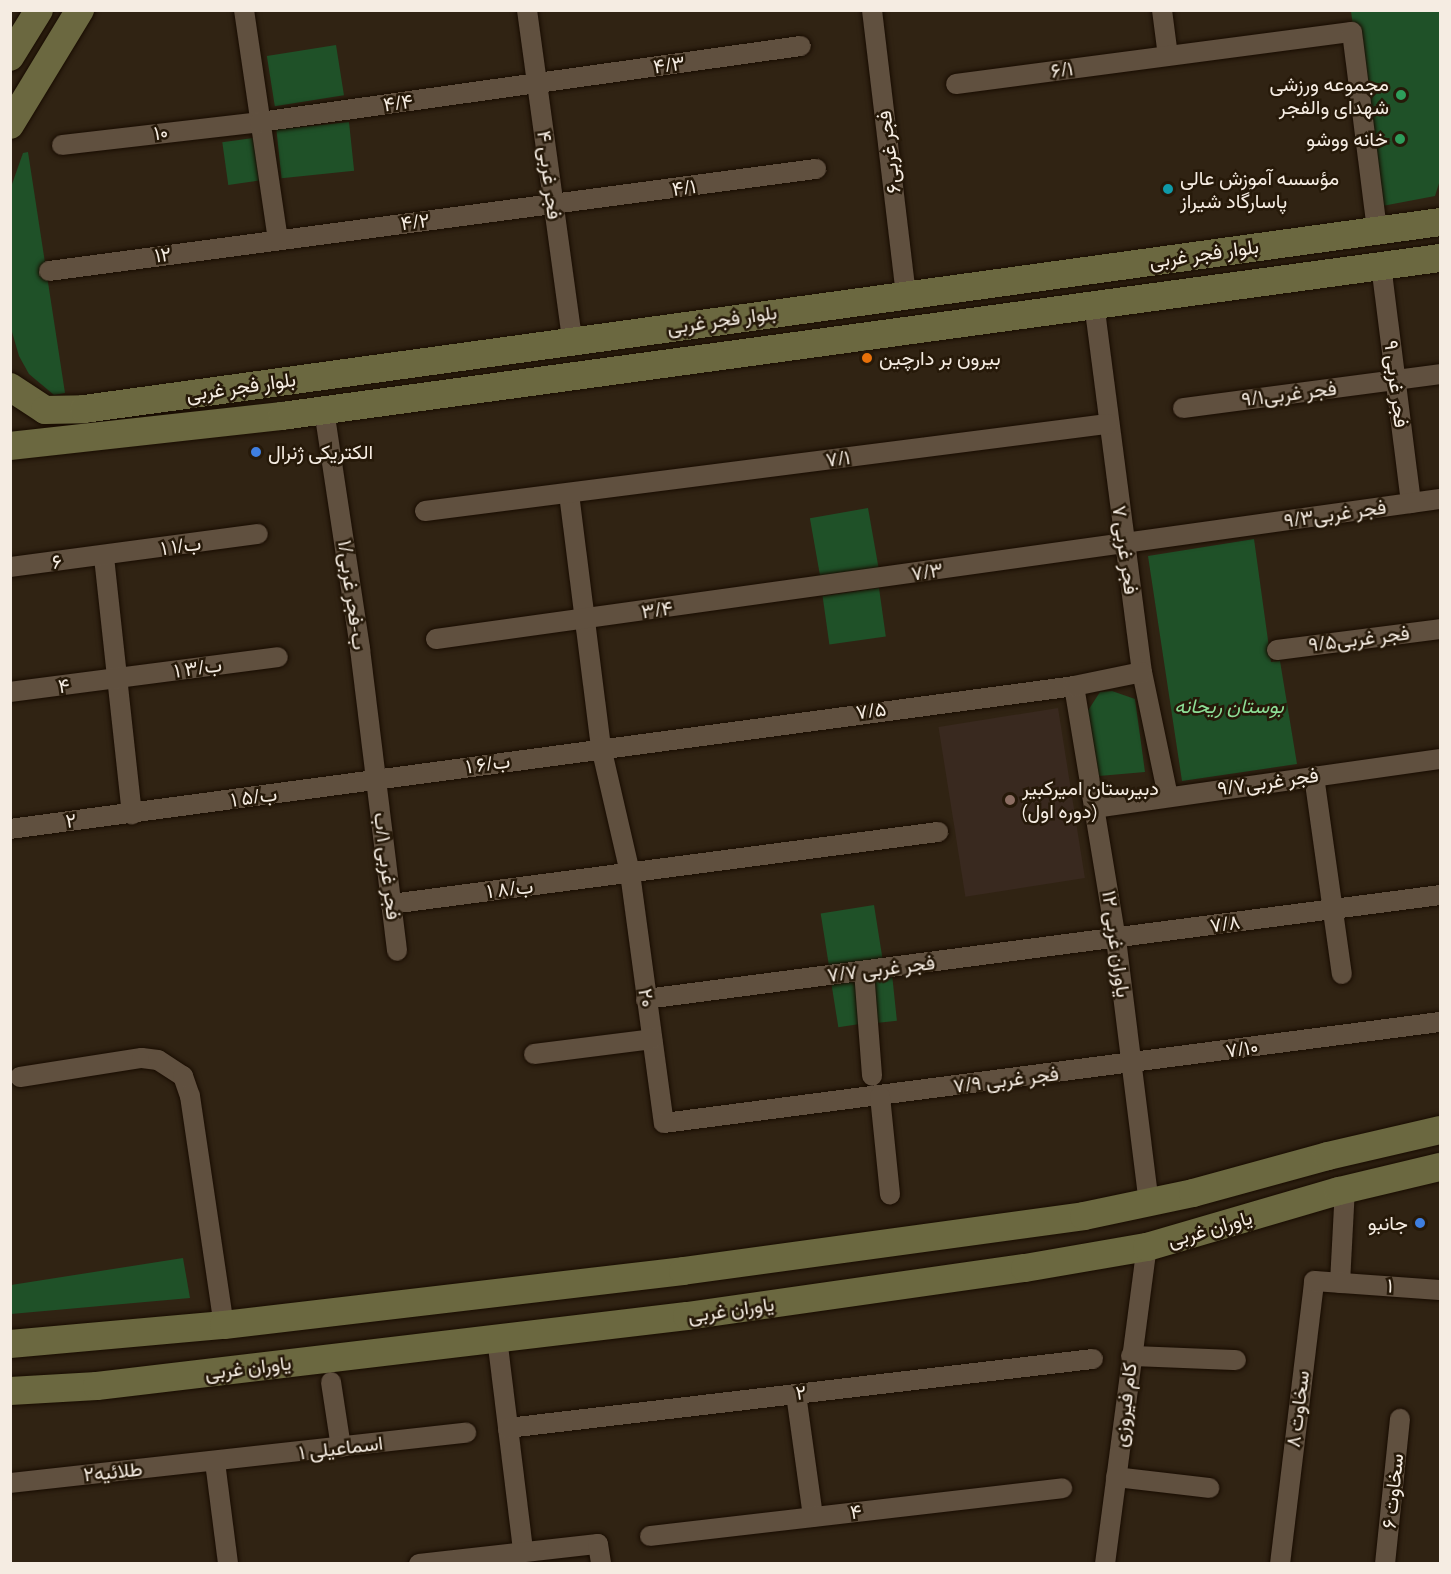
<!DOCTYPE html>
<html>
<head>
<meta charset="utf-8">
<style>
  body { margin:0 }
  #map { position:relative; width:1451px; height:1574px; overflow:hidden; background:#302313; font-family:"Zilla Slab",Vazirmatn,serif }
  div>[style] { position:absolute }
  .education>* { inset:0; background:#39291f; transform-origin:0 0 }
  .green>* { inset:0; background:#1f5128; transform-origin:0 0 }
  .roads { filter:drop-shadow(0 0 2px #180c01) drop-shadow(0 0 2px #180c01) }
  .street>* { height:20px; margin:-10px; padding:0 10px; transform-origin:10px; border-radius:10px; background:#60503f }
  .secondary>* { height:28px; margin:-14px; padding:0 14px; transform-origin:14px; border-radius:14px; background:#6b6840 }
  .dots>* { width:16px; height:16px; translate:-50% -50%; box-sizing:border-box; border:3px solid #261909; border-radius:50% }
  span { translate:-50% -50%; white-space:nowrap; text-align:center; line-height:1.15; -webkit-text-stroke:5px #261909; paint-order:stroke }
  .street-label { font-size:20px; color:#f5ece2 }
  .poi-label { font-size:20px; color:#f5ece2 }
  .right { translate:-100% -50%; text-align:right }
  .left { translate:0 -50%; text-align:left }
  .park-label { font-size:20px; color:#8dde96; font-style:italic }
  .frame { position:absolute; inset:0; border:12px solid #f5ece2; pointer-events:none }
</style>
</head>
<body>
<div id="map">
  <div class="education">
    <div style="left:1058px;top:708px;width:172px;height:121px;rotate:81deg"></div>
  </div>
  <div class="green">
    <div style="clip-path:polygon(1351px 11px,1440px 11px,1440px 180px,1435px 196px,1377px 207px)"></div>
    <div style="left:336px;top:45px;width:51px;height:70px;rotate:81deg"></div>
    <div style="left:349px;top:122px;width:49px;height:73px;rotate:84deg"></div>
    <div style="left:253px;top:138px;width:43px;height:31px;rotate:82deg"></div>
    <div style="clip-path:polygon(28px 152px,65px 393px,54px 395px,29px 374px,19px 356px,10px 325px,11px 187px,23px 153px)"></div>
    <div style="left:868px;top:508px;width:62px;height:59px;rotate:80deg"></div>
    <div style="clip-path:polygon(1254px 539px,1271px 662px,1280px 661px,1297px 764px,1182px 781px,1148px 556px)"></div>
    <div style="left:879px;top:588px;width:49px;height:57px;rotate:82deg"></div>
    <div style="clip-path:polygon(1112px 691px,1135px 699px,1145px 772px,1099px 776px,1087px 712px,1100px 692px)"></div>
    <div style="left:874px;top:905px;width:54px;height:54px;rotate:81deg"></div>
    <div style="left:892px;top:974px;width:47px;height:23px;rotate:84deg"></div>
    <div style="left:856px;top:979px;width:45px;height:25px;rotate:81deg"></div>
    <div style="clip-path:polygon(183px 1258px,190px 1298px,11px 1314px,11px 1285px)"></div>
  </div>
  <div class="roads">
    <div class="street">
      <div style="left:244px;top:10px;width:232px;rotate:81.6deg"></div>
      <div style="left:527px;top:10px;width:332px;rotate:82.2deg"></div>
      <div style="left:872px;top:10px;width:286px;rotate:83.2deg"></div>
      <div style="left:1162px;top:10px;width:46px;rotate:82.6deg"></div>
      <div style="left:956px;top:84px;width:399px;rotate:-7.5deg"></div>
      <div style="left:1352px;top:32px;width:200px;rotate:82.8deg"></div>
      <div style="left:62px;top:145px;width:199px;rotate:-6.6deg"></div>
      <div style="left:260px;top:122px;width:546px;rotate:-8deg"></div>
      <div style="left:1381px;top:265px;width:240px;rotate:82.8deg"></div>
      <div style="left:49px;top:271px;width:774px;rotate:-7.58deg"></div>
      <div style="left:1094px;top:303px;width:372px;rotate:82.6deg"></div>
      <div style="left:1142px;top:672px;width:127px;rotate:78.2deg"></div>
      <div style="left:1183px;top:408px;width:259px;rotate:-7.5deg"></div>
      <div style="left:324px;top:410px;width:242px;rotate:81.4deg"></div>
      <div style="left:360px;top:649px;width:304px;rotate:83deg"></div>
      <div style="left:569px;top:494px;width:255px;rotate:82.8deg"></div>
      <div style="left:601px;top:747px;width:129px;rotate:77deg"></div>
      <div style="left:630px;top:873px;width:252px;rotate:82.3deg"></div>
      <div style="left:664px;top:1123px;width:783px;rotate:-7.42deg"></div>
      <div style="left:425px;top:511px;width:688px;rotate:-7.27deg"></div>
      <div style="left:104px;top:557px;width:259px;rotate:83.8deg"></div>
      <div style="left:10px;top:567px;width:250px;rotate:-7.6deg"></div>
      <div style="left:436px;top:639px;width:1014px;rotate:-7.94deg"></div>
      <div style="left:1277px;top:650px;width:164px;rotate:-7.3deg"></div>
      <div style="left:1074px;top:686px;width:256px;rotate:80.6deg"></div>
      <div style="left:1116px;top:939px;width:266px;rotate:82.9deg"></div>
      <div style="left:10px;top:692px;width:270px;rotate:-7.4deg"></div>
      <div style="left:1314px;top:776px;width:200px;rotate:82deg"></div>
      <div style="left:1095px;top:808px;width:348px;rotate:-8.1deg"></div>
      <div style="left:10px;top:829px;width:1074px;rotate:-7.65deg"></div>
      <div style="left:1074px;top:686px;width:69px;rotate:-11.6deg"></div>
      <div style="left:391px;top:904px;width:552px;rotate:-7.5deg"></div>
      <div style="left:864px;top:971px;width:105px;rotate:85.6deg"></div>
      <div style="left:646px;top:999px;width:801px;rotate:-7.46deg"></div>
      <div style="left:534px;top:1054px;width:119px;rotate:-7.2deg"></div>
      <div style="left:20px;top:1077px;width:123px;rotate:-8.9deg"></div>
      <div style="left:142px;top:1058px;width:16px;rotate:7deg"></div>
      <div style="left:158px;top:1060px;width:30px;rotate:33deg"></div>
      <div style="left:183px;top:1076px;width:21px;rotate:71deg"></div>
      <div style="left:190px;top:1096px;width:232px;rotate:81.6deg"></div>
      <div style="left:880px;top:1096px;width:99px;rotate:84.2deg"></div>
      <div style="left:1340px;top:1283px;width:94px;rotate:-87deg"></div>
      <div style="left:497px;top:1338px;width:215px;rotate:83deg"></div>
      <div style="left:1131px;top:1356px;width:105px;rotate:2.2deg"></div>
      <div style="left:331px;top:1382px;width:66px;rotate:81.3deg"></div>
      <div style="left:796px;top:1394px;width:124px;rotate:82.1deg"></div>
      <div style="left:508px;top:1428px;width:589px;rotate:-6.73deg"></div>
      <div style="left:215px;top:1462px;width:103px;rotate:82.7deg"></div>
      <div style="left:1116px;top:1477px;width:94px;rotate:6.7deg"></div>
      <div style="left:10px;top:1483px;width:459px;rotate:-6.3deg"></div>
      <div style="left:650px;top:1536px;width:415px;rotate:-6.6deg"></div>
      <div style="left:419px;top:1564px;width:180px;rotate:-6.4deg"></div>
      <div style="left:598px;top:1544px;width:20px;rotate:81deg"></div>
      <div style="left:1105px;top:1564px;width:320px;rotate:-82.5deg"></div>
      <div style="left:1280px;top:1564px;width:285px;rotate:-83.1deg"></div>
      <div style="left:1314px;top:1281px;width:126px;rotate:4.1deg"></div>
      <div style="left:1385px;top:1564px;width:146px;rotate:-84.1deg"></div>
    </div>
    <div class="secondary">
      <div style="left:10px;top:57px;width:55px;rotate:-58.3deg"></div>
      <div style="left:10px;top:125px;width:135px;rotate:-58.7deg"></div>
      <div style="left:10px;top:387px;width:42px;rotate:33.3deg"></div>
      <div style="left:45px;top:410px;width:39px;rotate:-1deg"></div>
      <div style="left:84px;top:409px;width:1369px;rotate:-7.85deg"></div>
      <div style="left:10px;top:446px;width:274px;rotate:-6.3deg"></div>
      <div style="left:282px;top:416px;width:1169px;rotate:-7.77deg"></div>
      <div style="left:10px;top:1344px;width:215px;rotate:-5.1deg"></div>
      <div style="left:224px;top:1325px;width:462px;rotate:-6.7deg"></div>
      <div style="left:683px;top:1271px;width:405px;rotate:-7.8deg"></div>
      <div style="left:1084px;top:1216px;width:111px;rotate:-11.9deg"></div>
      <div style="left:1193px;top:1193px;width:140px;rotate:-15.3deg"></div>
      <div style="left:1328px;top:1156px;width:115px;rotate:-13.1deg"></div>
      <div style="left:10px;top:1391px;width:87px;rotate:-3.3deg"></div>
      <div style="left:97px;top:1386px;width:594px;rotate:-6.77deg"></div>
      <div style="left:687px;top:1316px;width:341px;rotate:-8.1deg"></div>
      <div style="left:1025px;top:1268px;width:124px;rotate:-9.8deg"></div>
      <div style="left:1147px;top:1247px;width:200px;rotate:-16.3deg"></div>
      <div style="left:1339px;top:1191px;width:104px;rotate:-13.4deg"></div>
    </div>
  </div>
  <div class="dots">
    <div style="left:1401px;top:95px;background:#2e9e5b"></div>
    <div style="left:1400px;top:139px;background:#2e9e5b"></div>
    <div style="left:1168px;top:189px;background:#0f9aa8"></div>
    <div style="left:867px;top:358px;background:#e8710a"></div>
    <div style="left:256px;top:452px;background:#3f7fe0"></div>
    <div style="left:1010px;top:800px;background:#8d6e63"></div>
    <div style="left:1420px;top:1223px;background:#3f7fe0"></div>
  </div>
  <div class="street-label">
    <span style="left:669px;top:65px;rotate:-8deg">۴/۳</span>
    <span style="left:1062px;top:70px;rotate:-7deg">۶/۱</span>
    <span style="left:398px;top:103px;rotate:-8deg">۴/۴</span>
    <span style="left:161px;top:133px;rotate:-7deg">۱۰</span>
    <span style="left:889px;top:152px;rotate:-97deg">فجر غربی۶</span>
    <span style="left:549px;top:175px;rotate:83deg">۴ فجر غربی</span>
    <span style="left:684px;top:188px;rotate:-8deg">۴/۱</span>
    <span style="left:415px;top:222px;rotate:-7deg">۴/۲</span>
    <span style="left:1204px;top:254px;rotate:-8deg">بلوار فجر غربی</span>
    <span style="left:163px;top:255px;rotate:-8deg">۱۲</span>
    <span style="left:722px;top:320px;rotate:-8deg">بلوار فجر غربی</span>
    <span style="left:1396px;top:384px;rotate:83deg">۹ فجر غربی</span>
    <span style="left:241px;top:387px;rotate:-8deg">بلوار فجر غربی</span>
    <span style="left:1289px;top:394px;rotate:-7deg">فجر غربی۹/۱</span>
    <span style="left:838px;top:459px;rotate:-7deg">۷/۱</span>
    <span style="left:1335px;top:514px;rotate:-8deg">فجر غربی۹/۳</span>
    <span style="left:181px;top:546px;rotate:-8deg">۱ ب/۱</span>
    <span style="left:1125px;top:550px;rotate:82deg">۷ فجر غربی</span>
    <span style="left:57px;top:562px;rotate:-7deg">۶</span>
    <span style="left:927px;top:572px;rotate:-8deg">۷/۳</span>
    <span style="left:352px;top:595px;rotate:82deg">۱/ب-فجر غربی</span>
    <span style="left:657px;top:610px;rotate:-8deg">۳/۴</span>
    <span style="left:1359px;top:639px;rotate:-7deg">فجر غربی۹/۵</span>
    <span style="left:198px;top:668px;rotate:-8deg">۱ ب/۳</span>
    <span style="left:64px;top:686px;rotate:-7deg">۴</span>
    <span style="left:871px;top:711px;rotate:-7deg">۷/۵</span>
    <span style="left:488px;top:764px;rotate:-8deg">۱ ب/۶</span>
    <span style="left:1268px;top:782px;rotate:-8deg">فجر غربی۹/۷</span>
    <span style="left:254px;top:797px;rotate:-8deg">۱ ب/۵</span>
    <span style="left:71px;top:821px;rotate:-7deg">۲</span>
    <span style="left:387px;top:866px;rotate:83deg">فجر غربی ۱/ب</span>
    <span style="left:510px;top:889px;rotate:-7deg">۱ ب/۸</span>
    <span style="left:1225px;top:924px;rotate:-8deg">۷/۸</span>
    <span style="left:1116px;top:944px;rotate:82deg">۱۲ یاوران غربی</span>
    <span style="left:881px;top:969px;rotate:-7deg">۷/۷ فجر غربی</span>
    <span style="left:646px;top:998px;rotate:82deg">۲۰</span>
    <span style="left:1242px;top:1049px;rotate:-8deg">۷/۱۰</span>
    <span style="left:1006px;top:1080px;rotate:-7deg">۷/۹ فجر غربی</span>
    <span style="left:1210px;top:1229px;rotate:-16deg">یاوران غربی</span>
    <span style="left:1390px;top:1286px;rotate:4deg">۱</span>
    <span style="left:731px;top:1310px;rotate:-8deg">یاوران غربی</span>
    <span style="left:248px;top:1368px;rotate:-7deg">یاوران غربی</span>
    <span style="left:801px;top:1393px;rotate:-7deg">۲</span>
    <span style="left:1125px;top:1405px;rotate:-83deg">کام فیروزی</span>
    <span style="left:1298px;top:1409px;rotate:-83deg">سخاوت ۸</span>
    <span style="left:341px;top:1448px;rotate:-7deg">اسماعیلی ۱</span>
    <span style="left:113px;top:1472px;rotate:-6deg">طلائیه۲</span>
    <span style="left:1393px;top:1491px;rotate:-84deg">سخاوت ۶</span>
    <span style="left:856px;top:1512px;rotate:-7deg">۴</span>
  </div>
  <div class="poi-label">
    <span class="right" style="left:1389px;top:96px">مجموعه ورزشی<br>شهدای والفجر</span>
    <span class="right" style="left:1388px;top:139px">خانه ووشو</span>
    <span class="left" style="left:1180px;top:190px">مؤسسه آموزش عالی<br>پاسارگاد شیراز</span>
    <span class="left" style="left:879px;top:358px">بیرون بر دارچین</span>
    <span class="left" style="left:268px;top:452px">الکتریکی ژنرال</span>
    <span class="left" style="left:1022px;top:800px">دبیرستان امیرکبیر<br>(دوره اول)</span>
    <span class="right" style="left:1408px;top:1223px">جانبو</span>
  </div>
  <div class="park-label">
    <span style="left:1229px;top:706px">بوستان ریحانه</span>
  </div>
  <div class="frame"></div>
</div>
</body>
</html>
